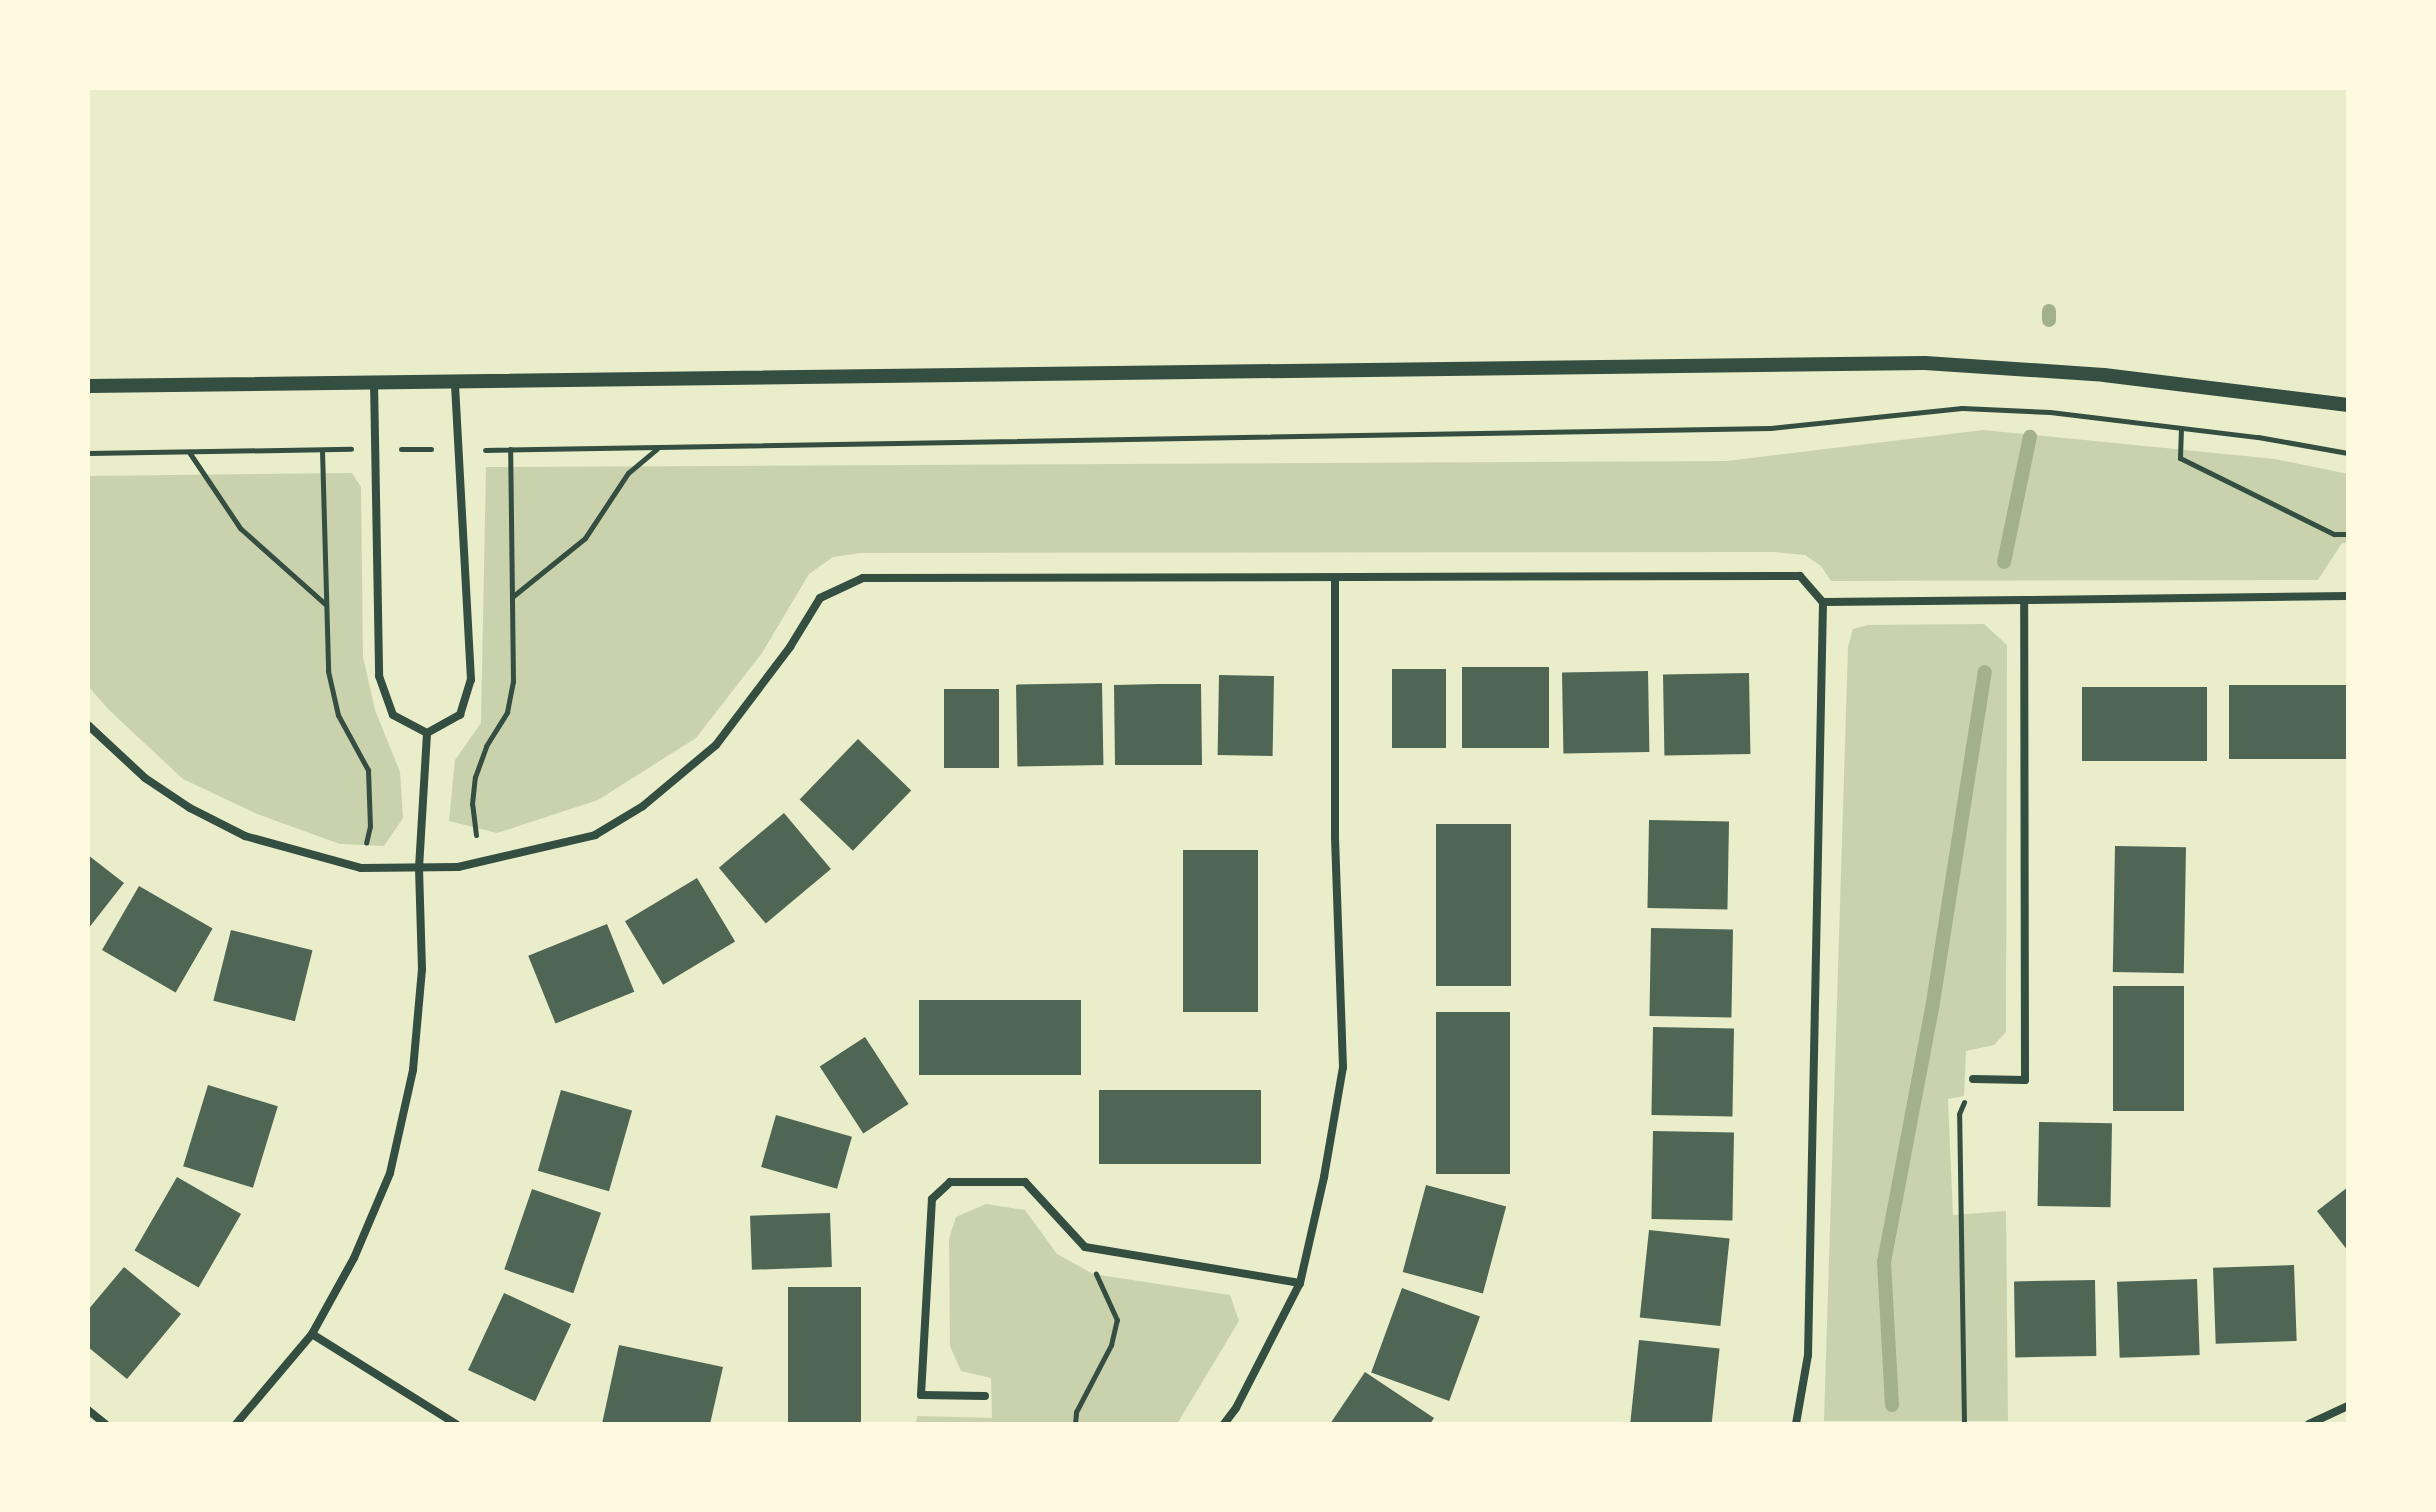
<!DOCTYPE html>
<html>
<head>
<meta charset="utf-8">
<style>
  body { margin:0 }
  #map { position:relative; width:2436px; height:1512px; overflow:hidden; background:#e9edc9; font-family:"Roboto Condensed",sans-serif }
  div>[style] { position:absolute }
  .green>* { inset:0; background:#cad2ad }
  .stream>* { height:14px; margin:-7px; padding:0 7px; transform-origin:7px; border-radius:7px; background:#a3b18a }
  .building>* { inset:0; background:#4f6655; transform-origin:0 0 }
  .path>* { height:5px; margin:-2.5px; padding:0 2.5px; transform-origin:2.5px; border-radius:2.5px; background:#344e41 }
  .minor>* { height:8px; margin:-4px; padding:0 4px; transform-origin:4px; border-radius:4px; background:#344e41 }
  .tertiary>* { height:14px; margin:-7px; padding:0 7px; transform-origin:7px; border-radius:7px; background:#344e41 }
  span { translate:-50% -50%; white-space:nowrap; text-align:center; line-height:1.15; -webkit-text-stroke:6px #fefae0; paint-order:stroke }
  .frame { position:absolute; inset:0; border:90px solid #fefae0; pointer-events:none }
</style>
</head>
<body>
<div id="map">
  <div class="green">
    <div style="clip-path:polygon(1983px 430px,2275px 459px,2348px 474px,2348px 543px,2342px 543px,2318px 580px,1831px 581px,1821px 566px,1805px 555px,1774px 552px,860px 553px,833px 557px,809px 574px,762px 653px,696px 738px,598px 800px,497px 833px,449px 821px,455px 760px,481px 723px,486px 467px,1727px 461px)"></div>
    <div style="clip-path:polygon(352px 473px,361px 487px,363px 657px,375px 710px,400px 772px,403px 818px,384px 846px,340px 844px,257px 814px,183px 779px,109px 710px,88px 686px,88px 476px)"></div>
    <div style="clip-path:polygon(1984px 624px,2007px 645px,2006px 1032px,1994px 1045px,1966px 1051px,1964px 1096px,1948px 1099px,1953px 1215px,2006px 1211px,2008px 1421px,1824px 1421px,1848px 647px,1853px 629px,1868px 625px)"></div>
    <div style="clip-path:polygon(986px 1204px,1025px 1210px,1057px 1254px,1093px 1274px,1230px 1295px,1239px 1321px,1177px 1424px,916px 1424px,917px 1416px,992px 1418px,991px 1378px,961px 1371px,950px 1346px,949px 1239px,956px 1217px)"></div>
  </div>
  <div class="stream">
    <div style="left:2049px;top:320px;width:9px;rotate:-90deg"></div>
    <div style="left:2004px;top:562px;width:128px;rotate:-78.3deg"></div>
    <div style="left:1892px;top:1405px;width:143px;rotate:-93.2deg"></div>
    <div style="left:1884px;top:1262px;width:258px;rotate:-79.3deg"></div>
    <div style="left:1932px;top:1009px;width:341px;rotate:-81.1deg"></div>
  </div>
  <div class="building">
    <div style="left:1549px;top:667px;width:81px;height:87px;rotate:90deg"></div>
    <div style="left:1392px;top:669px;width:54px;height:79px"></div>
    <div style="left:1648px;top:671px;width:81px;height:86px;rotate:89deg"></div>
    <div style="left:1749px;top:673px;width:81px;height:86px;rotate:89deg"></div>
    <div style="left:1219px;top:675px;width:55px;height:80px;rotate:1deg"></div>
    <div style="left:1102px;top:683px;width:82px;height:86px;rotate:89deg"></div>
    <div style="clip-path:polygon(1158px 684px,1201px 684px,1202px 765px,1115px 765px,1114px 685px)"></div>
    <div style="left:2229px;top:685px;width:119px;height:74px"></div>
    <div style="left:2082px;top:687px;width:125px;height:74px"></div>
    <div style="left:944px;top:689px;width:55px;height:79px"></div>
    <div style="left:858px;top:739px;width:74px;height:84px;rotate:44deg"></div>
    <div style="left:784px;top:813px;width:73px;height:85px;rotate:50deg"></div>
    <div style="left:1649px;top:820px;width:80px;height:88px;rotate:1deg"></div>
    <div style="left:1436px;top:824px;width:75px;height:162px"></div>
    <div style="left:2115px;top:846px;width:71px;height:126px;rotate:1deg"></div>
    <div style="left:1183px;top:850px;width:75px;height:162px"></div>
    <div style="clip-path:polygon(88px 855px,124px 883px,88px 929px)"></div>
    <div style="left:697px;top:878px;width:74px;height:84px;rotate:59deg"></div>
    <div style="left:139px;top:886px;width:85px;height:74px;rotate:30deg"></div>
    <div style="left:607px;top:924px;width:73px;height:85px;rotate:68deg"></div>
    <div style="left:1651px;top:928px;width:82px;height:88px;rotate:1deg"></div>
    <div style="left:231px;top:930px;width:84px;height:73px;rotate:14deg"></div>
    <div style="left:2113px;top:986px;width:71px;height:125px"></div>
    <div style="left:919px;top:1000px;width:162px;height:75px"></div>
    <div style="left:1436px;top:1012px;width:74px;height:162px"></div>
    <div style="left:1653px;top:1027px;width:81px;height:88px;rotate:1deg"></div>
    <div style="left:865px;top:1037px;width:80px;height:54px;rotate:57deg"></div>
    <div style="left:208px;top:1085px;width:73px;height:85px;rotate:17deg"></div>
    <div style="left:561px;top:1090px;width:74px;height:84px;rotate:16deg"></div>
    <div style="left:1099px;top:1090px;width:162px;height:74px"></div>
    <div style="left:776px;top:1115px;width:79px;height:54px;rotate:16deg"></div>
    <div style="left:2039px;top:1122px;width:73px;height:84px;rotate:1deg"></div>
    <div style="left:1653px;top:1131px;width:81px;height:88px;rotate:1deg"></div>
    <div style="left:177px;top:1177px;width:74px;height:85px;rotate:30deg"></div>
    <div style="left:1426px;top:1185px;width:83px;height:90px;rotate:15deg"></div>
    <div style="clip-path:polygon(2348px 1187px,2348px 1251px,2317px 1211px)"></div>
    <div style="left:532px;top:1189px;width:73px;height:85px;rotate:19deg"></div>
    <div style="left:830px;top:1213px;width:54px;height:80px;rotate:88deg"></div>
    <div style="left:1649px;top:1230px;width:81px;height:88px;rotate:6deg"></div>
    <div style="left:2294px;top:1265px;width:76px;height:81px;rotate:88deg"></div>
    <div style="clip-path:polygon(124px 1267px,181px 1314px,127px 1379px,88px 1347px,88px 1310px)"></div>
    <div style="left:2197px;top:1279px;width:76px;height:80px;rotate:88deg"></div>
    <div style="left:2095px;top:1280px;width:76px;height:81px;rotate:89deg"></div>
    <div style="left:788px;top:1287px;width:73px;height:137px"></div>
    <div style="left:1402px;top:1288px;width:83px;height:90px;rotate:20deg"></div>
    <div style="left:504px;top:1293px;width:74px;height:85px;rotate:25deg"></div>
    <div style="left:1639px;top:1340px;width:81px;height:85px;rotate:6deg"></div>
    <div style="clip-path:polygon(619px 1345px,723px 1367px,710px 1424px,602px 1424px)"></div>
    <div style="clip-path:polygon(1365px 1372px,1434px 1418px,1430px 1424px,1330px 1424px)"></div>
  </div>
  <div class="path">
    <div style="left:2181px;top:428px;width:30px;rotate:92deg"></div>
    <div style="left:2180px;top:458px;width:172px;rotate:26.3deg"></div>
    <div style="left:2334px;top:534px;width:14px"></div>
    <div style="left:401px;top:449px;width:30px"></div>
    <div style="left:322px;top:450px;width:221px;rotate:88.4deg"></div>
    <div style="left:328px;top:671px;width:45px;rotate:77.2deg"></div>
    <div style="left:338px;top:715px;width:63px;rotate:61.4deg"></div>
    <div style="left:368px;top:770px;width:56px;rotate:88deg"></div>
    <div style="left:370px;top:826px;width:17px;rotate:103deg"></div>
    <div style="left:485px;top:450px;width:1286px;rotate:-0.98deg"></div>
    <div style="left:1771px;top:428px;width:192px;rotate:-6deg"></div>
    <div style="left:1962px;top:408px;width:88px;rotate:2.6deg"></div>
    <div style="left:2050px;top:412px;width:209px;rotate:6.9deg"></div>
    <div style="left:2258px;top:437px;width:91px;rotate:10.1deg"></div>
    <div style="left:189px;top:452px;width:92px;rotate:56.1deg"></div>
    <div style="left:240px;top:528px;width:114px;rotate:41.8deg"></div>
    <div style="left:88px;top:453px;width:263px;rotate:-0.9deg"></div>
    <div style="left:512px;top:597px;width:94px;rotate:-38.9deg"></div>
    <div style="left:585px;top:538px;width:78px;rotate:-56.5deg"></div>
    <div style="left:628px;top:473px;width:38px;rotate:-40deg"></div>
    <div style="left:476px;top:835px;width:31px;rotate:-97deg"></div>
    <div style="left:472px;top:804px;width:27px;rotate:-84deg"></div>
    <div style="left:475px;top:777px;width:33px;rotate:-70deg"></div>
    <div style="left:486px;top:746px;width:40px;rotate:-58deg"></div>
    <div style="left:507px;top:712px;width:31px;rotate:-79deg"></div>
    <div style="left:513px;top:682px;width:233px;rotate:-90.7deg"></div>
    <div style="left:1075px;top:1424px;width:12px;rotate:-85deg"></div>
    <div style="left:1076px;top:1412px;width:76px;rotate:-62.4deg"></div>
    <div style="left:1111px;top:1345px;width:26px;rotate:-77deg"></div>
    <div style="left:1117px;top:1320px;width:51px;rotate:-114.5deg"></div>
    <div style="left:1964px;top:1424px;width:310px;rotate:-90.9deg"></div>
    <div style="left:1959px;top:1114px;width:13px;rotate:-67deg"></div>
  </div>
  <div class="minor">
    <div style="left:374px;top:381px;width:295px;rotate:89deg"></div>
    <div style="left:379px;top:676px;width:41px;rotate:70.3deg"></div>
    <div style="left:393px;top:715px;width:38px;rotate:28deg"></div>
    <div style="left:1823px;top:602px;width:201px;rotate:-0.6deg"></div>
    <div style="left:88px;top:725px;width:78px;rotate:42.9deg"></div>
    <div style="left:145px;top:778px;width:54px;rotate:33.7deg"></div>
    <div style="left:190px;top:808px;width:62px;rotate:27deg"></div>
    <div style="left:245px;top:836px;width:120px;rotate:15.4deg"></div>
    <div style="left:361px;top:868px;width:97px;rotate:-0.6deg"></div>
    <div style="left:458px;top:867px;width:141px;rotate:-13.1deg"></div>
    <div style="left:595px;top:835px;width:56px;rotate:-31.1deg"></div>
    <div style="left:643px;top:806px;width:95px;rotate:-39.9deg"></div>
    <div style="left:716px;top:745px;width:123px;rotate:-52.9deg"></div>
    <div style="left:790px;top:647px;width:57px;rotate:-58.5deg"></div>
    <div style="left:820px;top:598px;width:47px;rotate:-24.9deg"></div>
    <div style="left:863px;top:578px;width:937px;rotate:-0.12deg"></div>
    <div style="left:1800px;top:576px;width:35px;rotate:49deg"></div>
    <div style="left:1823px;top:602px;width:753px;rotate:91.14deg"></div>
    <div style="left:1808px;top:1355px;width:70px;rotate:99.9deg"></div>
    <div style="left:427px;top:733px;width:38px;rotate:-29deg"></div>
    <div style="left:460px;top:715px;width:37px;rotate:-73deg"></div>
    <div style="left:471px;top:680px;width:300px;rotate:-93.1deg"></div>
    <div style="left:1973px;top:1079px;width:52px;rotate:1.1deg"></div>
    <div style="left:2025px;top:1080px;width:480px;rotate:-90.1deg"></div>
    <div style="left:2024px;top:600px;width:324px;rotate:-0.7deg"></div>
    <div style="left:312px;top:1334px;width:170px;rotate:32deg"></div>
    <div style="left:985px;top:1396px;width:64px;rotate:-179.1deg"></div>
    <div style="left:921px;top:1395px;width:196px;rotate:-86.8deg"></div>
    <div style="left:932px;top:1199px;width:25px;rotate:-43deg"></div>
    <div style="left:950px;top:1182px;width:75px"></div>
    <div style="left:1025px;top:1182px;width:88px;rotate:47.3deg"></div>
    <div style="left:1085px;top:1247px;width:218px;rotate:9.5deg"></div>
    <div style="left:88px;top:1410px;width:22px;rotate:39deg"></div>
    <div style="left:236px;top:1424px;width:118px;rotate:-49.8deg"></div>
    <div style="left:312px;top:1334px;width:87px;rotate:-61.1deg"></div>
    <div style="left:354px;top:1258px;width:92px;rotate:-67deg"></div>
    <div style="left:390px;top:1173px;width:106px;rotate:-77.4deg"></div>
    <div style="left:413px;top:1070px;width:101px;rotate:-84.9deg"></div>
    <div style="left:422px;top:969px;width:101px;rotate:-91.7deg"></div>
    <div style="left:419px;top:868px;width:135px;rotate:-86.6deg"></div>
    <div style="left:1224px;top:1424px;width:20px;rotate:-53deg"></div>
    <div style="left:1236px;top:1408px;width:140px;rotate:-62.9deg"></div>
    <div style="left:1300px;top:1283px;width:109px;rotate:-77.2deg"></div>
    <div style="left:1324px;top:1177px;width:112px;rotate:-80.2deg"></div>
    <div style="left:1343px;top:1067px;width:231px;rotate:-92deg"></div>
    <div style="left:1335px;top:836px;width:258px;rotate:-90deg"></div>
    <div style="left:2309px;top:1424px;width:43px;rotate:-24.8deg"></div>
  </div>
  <div class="tertiary">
    <div style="left:88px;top:386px;width:1837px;rotate:-0.72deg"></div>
    <div style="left:1925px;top:363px;width:179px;rotate:3.8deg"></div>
    <div style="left:2104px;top:375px;width:246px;rotate:7deg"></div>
  </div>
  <div class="frame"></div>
</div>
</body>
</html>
